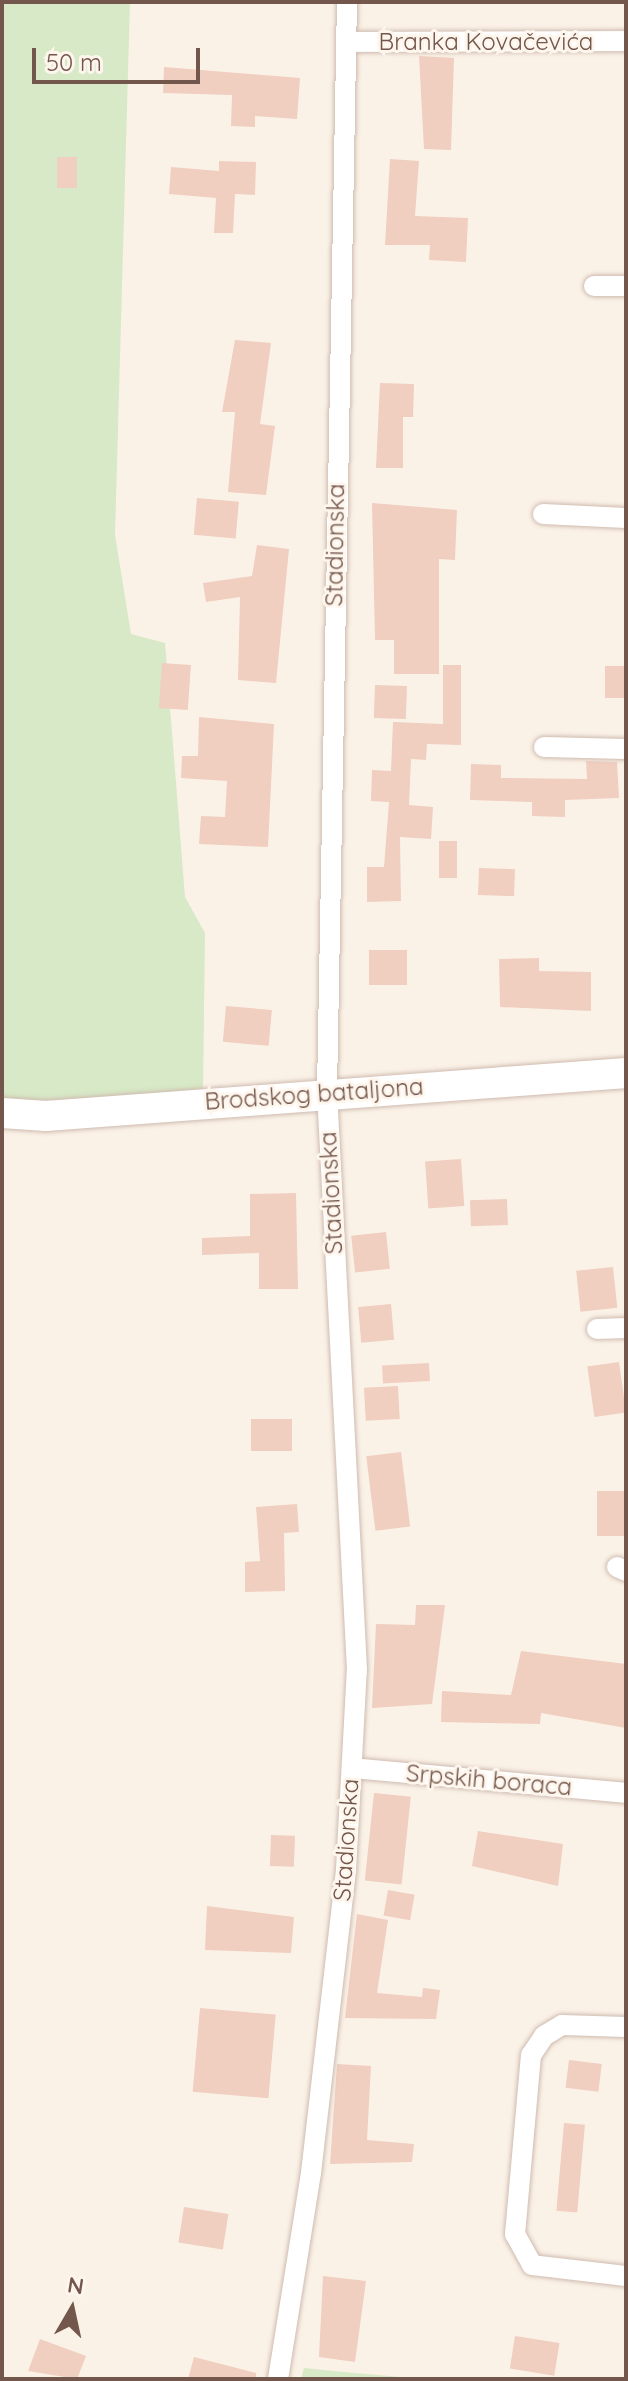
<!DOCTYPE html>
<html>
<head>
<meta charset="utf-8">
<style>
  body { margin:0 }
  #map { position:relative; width:628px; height:2381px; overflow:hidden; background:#fbf2e7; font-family:Quicksand,sans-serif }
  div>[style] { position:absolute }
  .green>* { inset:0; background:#d7e9c6 }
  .building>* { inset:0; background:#f0cec0; transform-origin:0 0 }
  .roads { filter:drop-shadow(0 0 2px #cfbbb0) drop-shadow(0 0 2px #cfbbb0) }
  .street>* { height:20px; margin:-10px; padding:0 10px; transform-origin:10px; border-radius:10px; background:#fff }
  .secondary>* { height:30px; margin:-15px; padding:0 15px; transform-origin:15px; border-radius:15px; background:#fff }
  span { translate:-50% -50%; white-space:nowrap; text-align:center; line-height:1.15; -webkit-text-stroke:6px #fef6ed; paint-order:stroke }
  .street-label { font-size:24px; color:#74574c }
  .frame { position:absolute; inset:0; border:4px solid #74574c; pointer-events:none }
  .north { position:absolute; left:32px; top:2269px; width:80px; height:80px; -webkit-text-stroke:6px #fef6ed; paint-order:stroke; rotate:9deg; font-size:22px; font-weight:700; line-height:32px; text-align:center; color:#74574c }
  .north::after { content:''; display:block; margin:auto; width:28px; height:36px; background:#74574c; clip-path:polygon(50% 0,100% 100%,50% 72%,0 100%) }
  .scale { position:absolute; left:32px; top:48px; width:168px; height:36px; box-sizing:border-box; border:4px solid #74574c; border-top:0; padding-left:10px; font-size:24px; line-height:28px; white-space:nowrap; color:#74574c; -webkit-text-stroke:6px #fef6ed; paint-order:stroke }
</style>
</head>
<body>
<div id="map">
  <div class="green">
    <div style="clip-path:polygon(2px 2px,130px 2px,115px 535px,131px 634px,165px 643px,185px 897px,205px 933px,203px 1089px,101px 1100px,2px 1100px)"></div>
    <div style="clip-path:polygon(304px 2368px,343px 2372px,424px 2379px,301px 2379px)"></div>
  </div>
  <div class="building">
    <div style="clip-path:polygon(419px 56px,454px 58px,451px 150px,424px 149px)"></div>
    <div style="clip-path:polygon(164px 67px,300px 78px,297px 119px,255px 116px,255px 127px,231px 126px,232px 95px,163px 93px)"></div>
    <div style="left:57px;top:157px;width:20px;height:31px"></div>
    <div style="clip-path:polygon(390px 159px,419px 161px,415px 216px,468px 218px,466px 262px,429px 260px,430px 245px,385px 245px)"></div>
    <div style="clip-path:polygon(219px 161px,256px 162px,255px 195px,235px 194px,233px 233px,214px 233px,216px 198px,169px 194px,171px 167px,219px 171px)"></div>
    <div style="clip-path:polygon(235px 340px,271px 343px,260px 424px,275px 426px,266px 495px,228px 492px,235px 412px,222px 412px)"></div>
    <div style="clip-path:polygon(380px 383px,414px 384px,413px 417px,403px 417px,403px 468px,376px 468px)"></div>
    <div style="left:197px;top:498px;width:42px;height:37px;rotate:5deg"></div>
    <div style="clip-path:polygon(372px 503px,457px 510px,455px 560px,439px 559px,439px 674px,394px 674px,394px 640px,375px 640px)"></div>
    <div style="clip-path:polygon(257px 545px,289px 549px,276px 683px,238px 680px,240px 597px,206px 602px,203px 583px,252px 576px)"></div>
    <div style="left:162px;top:663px;width:29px;height:45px;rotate:4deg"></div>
    <div style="clip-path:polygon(443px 665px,461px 665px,461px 745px,427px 744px,426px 760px,411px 759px,409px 805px,433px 807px,431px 839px,400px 837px,401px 901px,367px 902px,367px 867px,384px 867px,389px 802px,371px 801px,372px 770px,391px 771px,393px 722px,443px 724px)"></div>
    <div style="left:605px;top:666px;width:21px;height:32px"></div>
    <div style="left:375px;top:685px;width:32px;height:33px;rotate:2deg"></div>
    <div style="clip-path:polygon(199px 717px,274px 724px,268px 847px,199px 844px,201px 816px,225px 817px,227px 781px,181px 778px,182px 756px,198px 756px)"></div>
    <div style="clip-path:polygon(586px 761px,617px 762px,619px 798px,565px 800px,565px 817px,532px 816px,532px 802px,470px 800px,471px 764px,501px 765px,501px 778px,587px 779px)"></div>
    <div style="left:439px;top:841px;width:18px;height:37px"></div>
    <div style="left:479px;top:868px;width:36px;height:27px;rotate:2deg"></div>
    <div style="left:369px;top:950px;width:38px;height:35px"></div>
    <div style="clip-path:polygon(539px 958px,539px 971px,591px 972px,591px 1011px,500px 1007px,499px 959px)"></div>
    <div style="left:226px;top:1006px;width:46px;height:36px;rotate:5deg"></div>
    <div style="left:461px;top:1159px;width:47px;height:36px;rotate:86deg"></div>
    <div style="clip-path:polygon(296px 1193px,298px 1289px,259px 1289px,259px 1253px,202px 1255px,202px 1238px,250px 1236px,250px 1194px)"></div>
    <div style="left:507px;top:1199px;width:26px;height:37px;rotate:88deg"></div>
    <div style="left:386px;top:1232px;width:37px;height:35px;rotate:84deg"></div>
    <div style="left:613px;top:1267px;width:41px;height:37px;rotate:84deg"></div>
    <div style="left:391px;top:1304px;width:36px;height:33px;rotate:85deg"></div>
    <div style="left:619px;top:1362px;width:51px;height:32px;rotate:82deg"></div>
    <div style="left:429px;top:1363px;width:18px;height:47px;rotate:87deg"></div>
    <div style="left:398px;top:1386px;width:33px;height:34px;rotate:87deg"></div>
    <div style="left:251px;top:1419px;width:41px;height:32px"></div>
    <div style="left:401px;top:1452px;width:75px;height:35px;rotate:83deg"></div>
    <div style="left:626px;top:1491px;width:45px;height:29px;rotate:90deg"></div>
    <div style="clip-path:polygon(297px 1504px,299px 1532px,284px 1533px,285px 1591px,245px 1592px,245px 1562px,260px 1561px,256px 1507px)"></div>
    <div style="clip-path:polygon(416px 1605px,445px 1605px,432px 1704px,372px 1708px,376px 1624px,415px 1625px)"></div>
    <div style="clip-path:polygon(521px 1651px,626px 1664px,626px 1728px,541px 1713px,540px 1724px,441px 1722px,442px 1691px,511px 1695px)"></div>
    <div style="left:374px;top:1793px;width:37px;height:88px;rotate:6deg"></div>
    <div style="clip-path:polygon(478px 1831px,563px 1844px,558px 1886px,472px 1866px)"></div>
    <div style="left:271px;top:1835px;width:24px;height:31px;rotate:2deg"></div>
    <div style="left:388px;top:1890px;width:27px;height:26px;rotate:10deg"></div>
    <div style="clip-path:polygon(207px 1906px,294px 1917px,291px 1953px,205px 1950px)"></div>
    <div style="clip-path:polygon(357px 1914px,388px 1920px,377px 1993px,422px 1997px,423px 1988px,440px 1990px,436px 2019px,345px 2018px)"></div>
    <div style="left:200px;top:2008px;width:76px;height:84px;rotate:5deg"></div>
    <div style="left:569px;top:2060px;width:33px;height:28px;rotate:7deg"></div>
    <div style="clip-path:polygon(337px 2064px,371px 2066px,367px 2140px,414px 2144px,412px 2162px,330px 2164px)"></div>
    <div style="left:564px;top:2123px;width:21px;height:88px;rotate:5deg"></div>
    <div style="left:184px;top:2207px;width:45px;height:36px;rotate:9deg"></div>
    <div style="clip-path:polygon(323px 2276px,366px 2281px,355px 2362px,319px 2357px)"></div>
    <div style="left:515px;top:2336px;width:45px;height:33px;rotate:9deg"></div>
    <div style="clip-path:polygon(40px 2339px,86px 2356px,77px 2379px,28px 2371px)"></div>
    <div style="clip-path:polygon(194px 2357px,256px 2373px,256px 2379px,188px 2379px)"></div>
  </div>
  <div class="roads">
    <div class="street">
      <div style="left:346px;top:42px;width:280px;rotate:-0.2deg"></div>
      <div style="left:594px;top:286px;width:32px"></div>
      <div style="left:543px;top:514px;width:83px;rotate:2.8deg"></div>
      <div style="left:544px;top:747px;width:82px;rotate:1.4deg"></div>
      <div style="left:597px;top:1329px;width:29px;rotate:-2deg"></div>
      <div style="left:617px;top:1567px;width:10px;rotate:24deg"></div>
      <div style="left:352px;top:1768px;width:275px;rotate:5.2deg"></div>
      <div style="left:626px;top:2027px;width:64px;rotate:-178.2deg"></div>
      <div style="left:562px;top:2025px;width:21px;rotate:149deg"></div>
      <div style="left:544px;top:2036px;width:23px;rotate:124deg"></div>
      <div style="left:531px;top:2055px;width:180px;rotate:95.1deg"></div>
      <div style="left:515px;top:2234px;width:35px;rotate:61deg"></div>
      <div style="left:532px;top:2265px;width:95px;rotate:6.7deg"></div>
      <div style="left:278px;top:2379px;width:209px;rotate:-80.9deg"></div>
      <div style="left:311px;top:2173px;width:305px;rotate:-83.4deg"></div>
      <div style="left:346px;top:1870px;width:200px;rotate:-86.9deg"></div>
      <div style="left:357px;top:1670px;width:580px;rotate:-92.97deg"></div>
      <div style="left:327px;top:1091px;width:1089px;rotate:-88.95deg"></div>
    </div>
    <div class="secondary">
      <div style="left:2px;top:1113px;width:44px;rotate:3.9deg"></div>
      <div style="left:46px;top:1116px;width:582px;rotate:-4.24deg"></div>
    </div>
  </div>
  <div class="street-label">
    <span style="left:486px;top:42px">Branka Kovačevića</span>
    <span style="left:335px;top:545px;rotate:-89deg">Stadionska</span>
    <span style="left:314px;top:1094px;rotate:-4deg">Brodskog bataljona</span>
    <span style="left:331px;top:1193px;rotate:-93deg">Stadionska</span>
    <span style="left:489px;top:1780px;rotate:5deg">Srpskih boraca</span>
    <span style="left:346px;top:1840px;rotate:-86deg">Stadionska</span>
  </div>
  <div class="frame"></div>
  <div class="north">N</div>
  <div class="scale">50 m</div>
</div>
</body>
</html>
